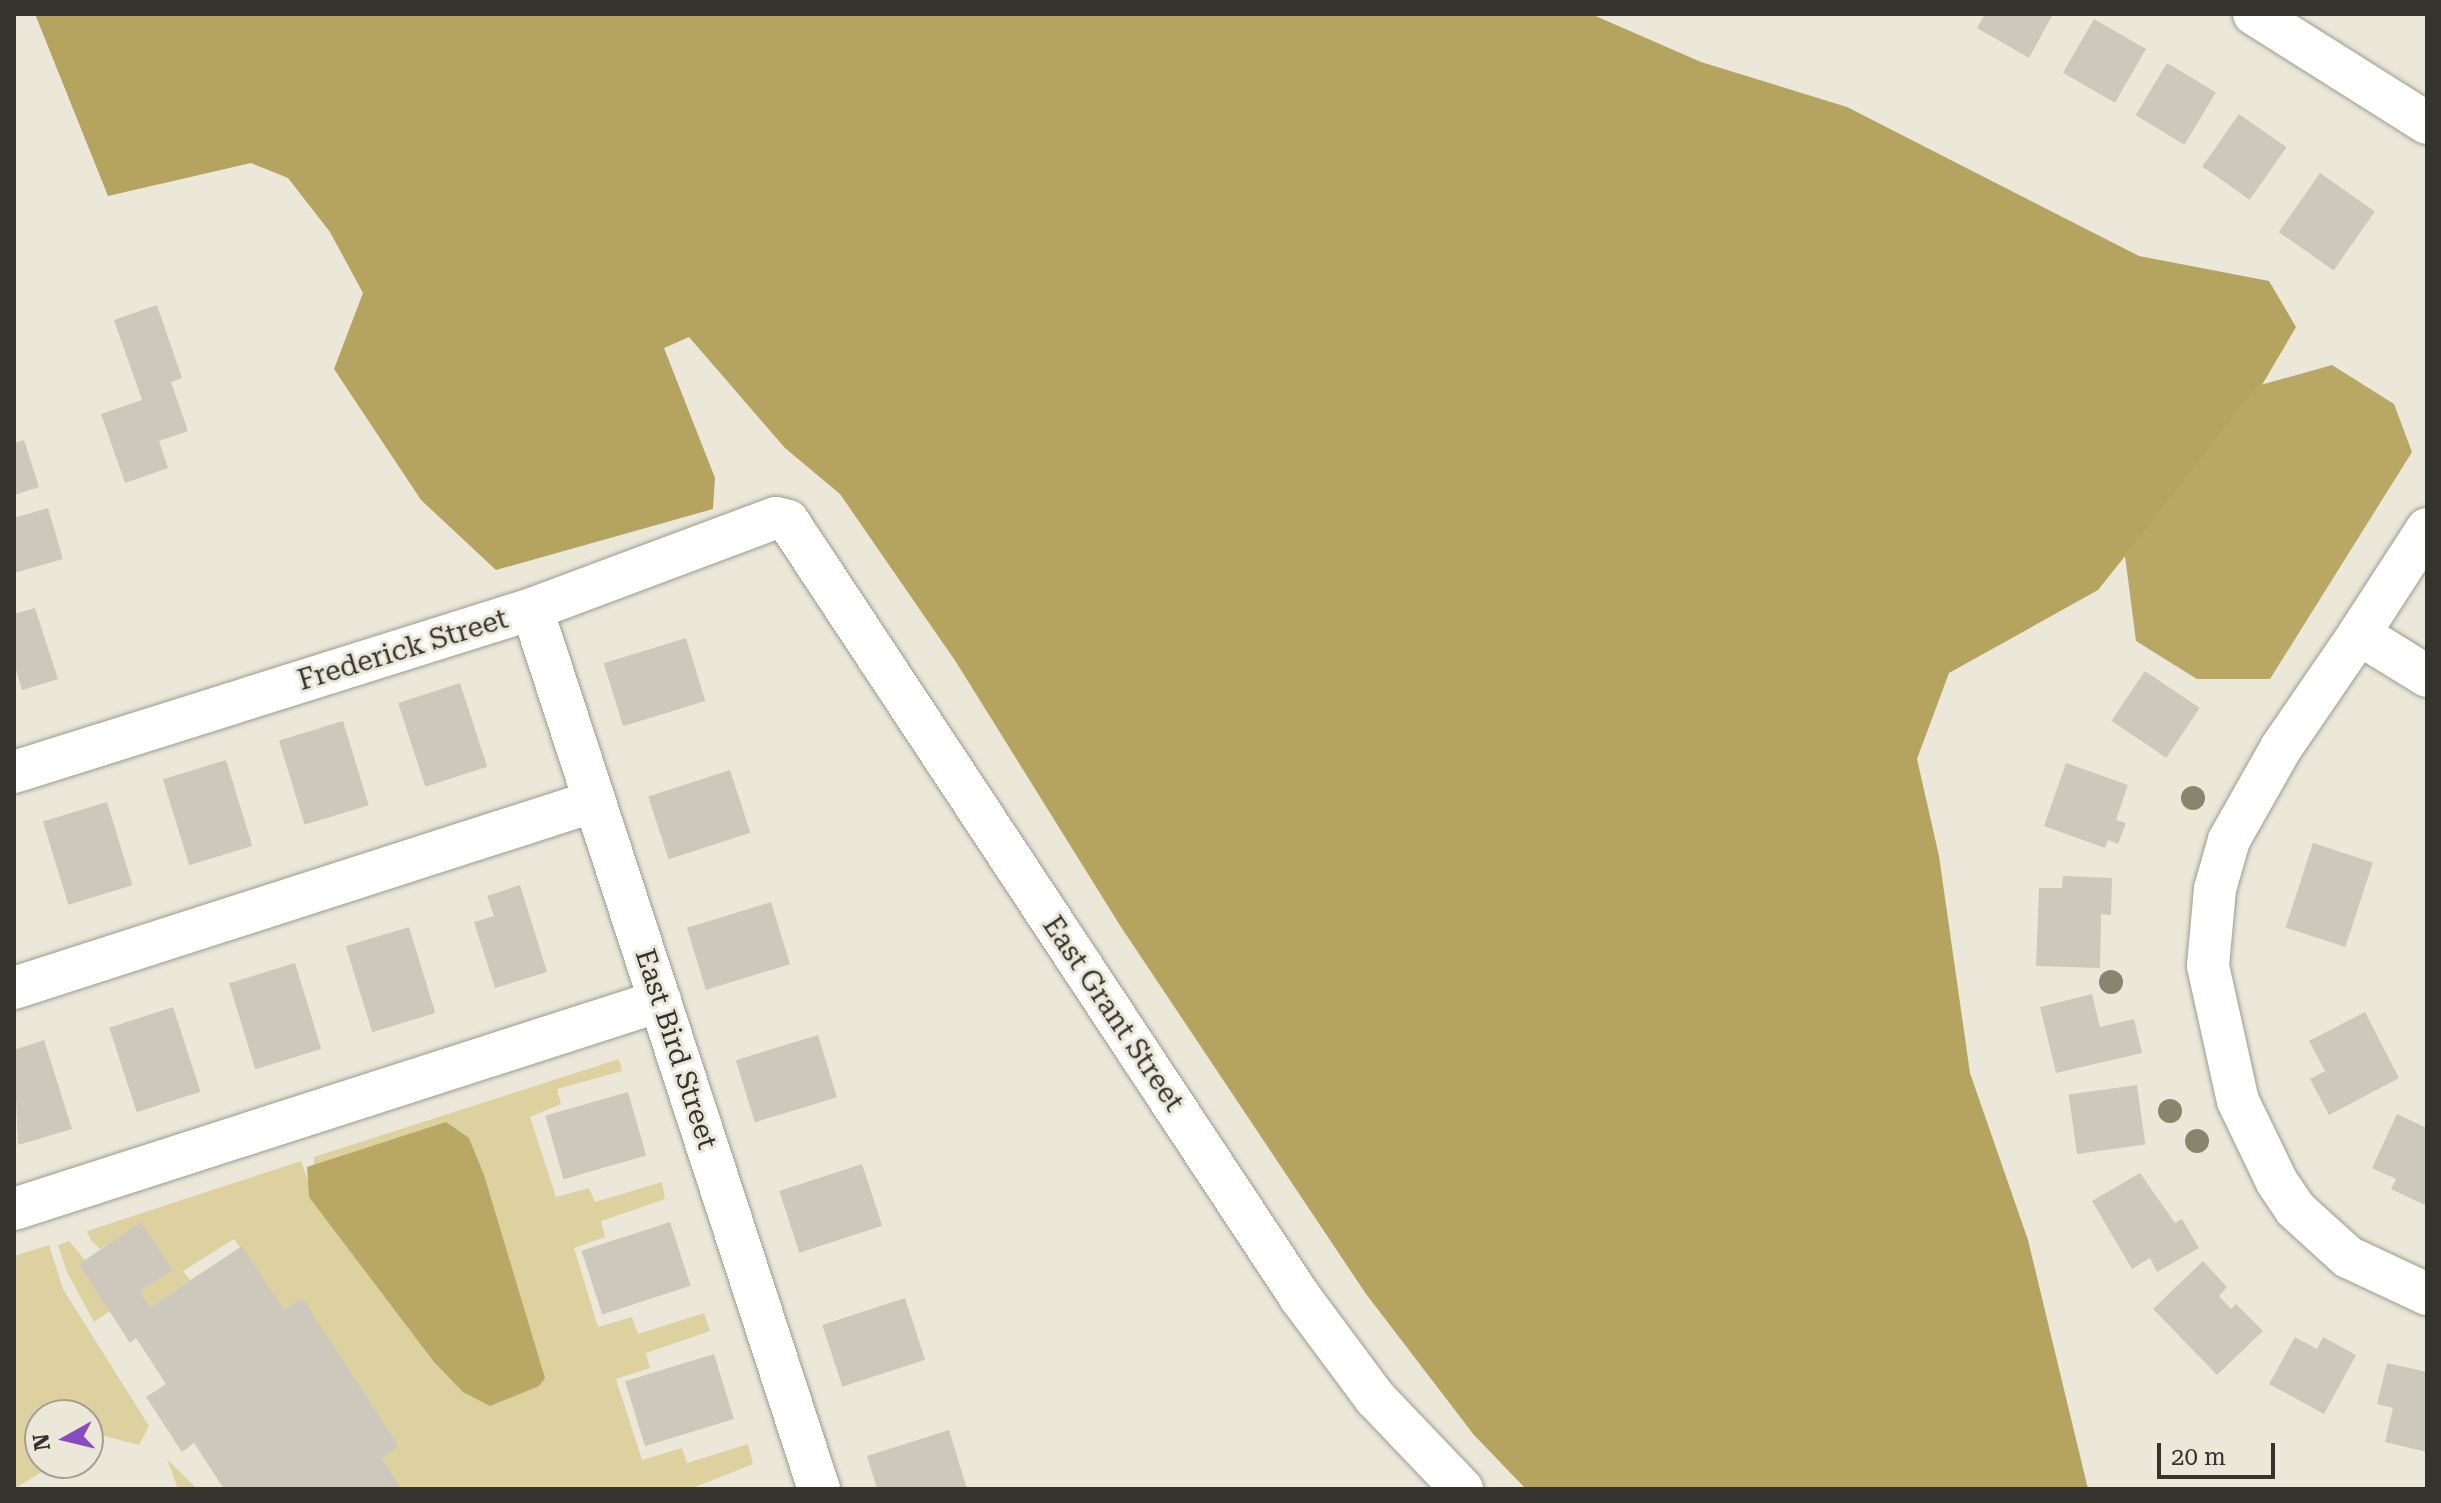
<!DOCTYPE html>
<html>
<head>
<meta charset="utf-8">
<style>
  body { margin:0 }
  #map { position:relative; width:2441px; height:1503px; overflow:hidden; background:#ebe8da; font-family:"Roboto Serif",serif }
  div>[style] { position:absolute }
  .green>* { inset:0; background:#ddd19f }
  .forest>* { inset:0; background:#b4a460 }
  .water>* { inset:0; background:#b9a865 }
  .building>* { inset:0; background:#ccc9bc; transform-origin:0 0 }
  .roads { filter:drop-shadow(0 0 2px #9e9b8e) drop-shadow(0 0 2px #9e9b8e) }
  .minor>* { height:42px; margin:-21px; padding:0 21px; transform-origin:21px; border-radius:21px; background:#fff }
  .trees>* { width:24px; height:24px; margin:-12px; border-radius:50%; background:#89846d }
  span { translate:-50% -50%; white-space:nowrap; text-align:center; line-height:1.15; -webkit-text-stroke:6px #ebe8da; paint-order:stroke }
  .street-label { font-size:28px; color:#35332e }
  .frame { position:absolute; inset:0; border:16px solid #35332e; pointer-events:none }
  .north { position:absolute; left:24px; top:1399px; width:80px; height:80px; box-sizing:border-box; background:#ebe8da; border:2px solid #a2a095; border-radius:50%; rotate:262deg; font-size:22px; font-weight:700; line-height:32px; text-align:center; color:#35332e }
  .north::after { content:''; display:block; margin:auto; width:28px; height:36px; background:#8a4bc0; clip-path:polygon(50% 0,100% 100%,50% 72%,0 100%) }
  .scale { position:absolute; left:2157px; top:1443px; width:118px; height:36px; box-sizing:border-box; border:4px solid #35332e; border-top:0; padding-left:10px; font-size:24px; line-height:28px; white-space:nowrap; color:#35332e; -webkit-text-stroke:6px #ebe8da; paint-order:stroke }
</style>
</head>
<body>
<div id="map">
  <div class="green">
    <div style="clip-path:polygon(619px 1059px,622px 1071px,557px 1089px,561px 1104px,530px 1117px,556px 1197px,589px 1188px,595px 1202px,662px 1182px,665px 1199px,601px 1221px,605px 1237px,574px 1248px,598px 1327px,632px 1317px,638px 1334px,704px 1313px,710px 1331px,646px 1353px,650px 1368px,616px 1379px,642px 1460px,682px 1448px,687px 1463px,748px 1444px,753px 1464px,690px 1489px,402px 1489px,382px 1458px,399px 1446px,301px 1299px,284px 1310px,234px 1239px,183px 1271px,190px 1280px,150px 1307px,140px 1291px,172px 1270px,141px 1223px,100px 1249px,90px 1239px,87px 1231px,301px 1161px,314px 1197px,314px 1157px)"></div>
    <div style="clip-path:polygon(69px 1241px,85px 1260px,79px 1264px,110px 1311px,94px 1322px,67px 1272px,58px 1245px)"></div>
    <div style="clip-path:polygon(49px 1245px,63px 1289px,149px 1426px,139px 1445px,105px 1436px,88px 1441px,88px 1415px,40px 1415px,40px 1463px,56px 1463px,14px 1489px,14px 1256px)"></div>
    <div style="clip-path:polygon(167px 1459px,197px 1489px,178px 1489px)"></div>
  </div>
  <div class="forest">
    <div style="clip-path:polygon(35px 14px,1591px 14px,1701px 62px,1847px 107px,2139px 256px,2269px 281px,2296px 327px,2262px 385px,2098px 590px,1949px 673px,1917px 759px,1939px 856px,1970px 1073px,2028px 1240px,2088px 1489px,1526px 1489px,1474px 1435px,1366px 1294px,1121px 927px,956px 662px,840px 494px,785px 448px,689px 337px,664px 348px,715px 478px,713px 509px,496px 570px,421px 500px,334px 369px,363px 293px,330px 232px,288px 178px,251px 163px,108px 196px)"></div>
  </div>
  <div class="water">
    <div style="clip-path:polygon(2332px 365px,2394px 404px,2412px 452px,2270px 679px,2197px 679px,2136px 641px,2125px 556px,2257px 386px)"></div>
    <div style="clip-path:polygon(446px 1122px,469px 1138px,484px 1175px,545px 1378px,539px 1386px,490px 1406px,463px 1392px,434px 1362px,309px 1197px,307px 1167px)"></div>
  </div>
  <div class="building">
    <div style="clip-path:polygon(1985px 14px,2053px 14px,2029px 58px,1977px 28px)"></div>
    <div style="left:2094px;top:19px;width:60px;height:62px;rotate:30deg"></div>
    <div style="left:2167px;top:63px;width:57px;height:61px;rotate:31deg"></div>
    <div style="left:2239px;top:114px;width:58px;height:64px;rotate:35deg"></div>
    <div style="left:2320px;top:173px;width:67px;height:72px;rotate:35deg"></div>
    <div style="clip-path:polygon(157px 305px,182px 378px,171px 382px,188px 431px,159px 441px,168px 468px,125px 483px,101px 414px,142px 400px,114px 320px)"></div>
    <div style="clip-path:polygon(24px 440px,39px 487px,14px 495px,14px 443px)"></div>
    <div style="clip-path:polygon(48px 508px,63px 559px,14px 573px,14px 518px)"></div>
    <div style="clip-path:polygon(35px 608px,58px 679px,22px 690px,14px 663px,14px 614px)"></div>
    <div style="left:686px;top:638px;width:66px;height:86px;rotate:73deg"></div>
    <div style="left:2145px;top:671px;width:66px;height:60px;rotate:34deg"></div>
    <div style="left:460px;top:683px;width:88px;height:65px;rotate:72deg"></div>
    <div style="left:343px;top:721px;width:88px;height:67px;rotate:73deg"></div>
    <div style="left:226px;top:760px;width:90px;height:66px;rotate:73deg"></div>
    <div style="clip-path:polygon(2066px 763px,2128px 785px,2116px 820px,2126px 823px,2118px 844px,2108px 840px,2105px 848px,2044px 826px)"></div>
    <div style="left:730px;top:770px;width:66px;height:86px;rotate:72deg"></div>
    <div style="left:107px;top:802px;width:87px;height:67px;rotate:73deg"></div>
    <div style="left:2313px;top:843px;width:63px;height:89px;rotate:18deg"></div>
    <div style="clip-path:polygon(2063px 876px,2112px 878px,2111px 915px,2101px 914px,2100px 968px,2036px 966px,2039px 888px,2062px 888px)"></div>
    <div style="clip-path:polygon(520px 885px,547px 972px,495px 988px,474px 922px,494px 916px,487px 896px)"></div>
    <div style="left:771px;top:902px;width:65px;height:88px;rotate:73deg"></div>
    <div style="left:409px;top:927px;width:90px;height:66px;rotate:73deg"></div>
    <div style="left:295px;top:963px;width:90px;height:69px;rotate:73deg"></div>
    <div style="clip-path:polygon(2092px 994px,2100px 1027px,2134px 1019px,2142px 1053px,2056px 1073px,2040px 1007px)"></div>
    <div style="left:173px;top:1007px;width:89px;height:67px;rotate:72deg"></div>
    <div style="clip-path:polygon(2365px 1012px,2399px 1078px,2329px 1115px,2310px 1079px,2325px 1071px,2309px 1041px)"></div>
    <div style="left:818px;top:1035px;width:65px;height:86px;rotate:73deg"></div>
    <div style="clip-path:polygon(44px 1040px,72px 1129px,18px 1145px,14px 1050px)"></div>
    <div style="left:2137px;top:1085px;width:60px;height:69px;rotate:82deg"></div>
    <div style="left:628px;top:1092px;width:66px;height:86px;rotate:74deg"></div>
    <div style="clip-path:polygon(2397px 1114px,2427px 1128px,2427px 1206px,2391px 1189px,2396px 1179px,2372px 1168px)"></div>
    <div style="left:862px;top:1164px;width:65px;height:87px;rotate:72deg"></div>
    <div style="clip-path:polygon(2140px 1173px,2175px 1223px,2182px 1219px,2199px 1248px,2157px 1272px,2150px 1258px,2132px 1269px,2092px 1201px)"></div>
    <div style="clip-path:polygon(141px 1222px,173px 1270px,140px 1291px,150px 1307px,242px 1246px,284px 1310px,302px 1298px,399px 1446px,382px 1458px,402px 1489px,224px 1489px,194px 1443px,182px 1452px,146px 1397px,166px 1384px,136px 1338px,130px 1343px,79px 1264px)"></div>
    <div style="left:670px;top:1222px;width:67px;height:93px;rotate:72deg"></div>
    <div style="clip-path:polygon(2203px 1261px,2227px 1287px,2219px 1296px,2231px 1309px,2236px 1304px,2263px 1331px,2217px 1375px,2153px 1309px)"></div>
    <div style="left:905px;top:1298px;width:65px;height:87px;rotate:72deg"></div>
    <div style="clip-path:polygon(2295px 1337px,2317px 1349px,2323px 1337px,2356px 1355px,2324px 1414px,2269px 1384px)"></div>
    <div style="left:714px;top:1354px;width:68px;height:93px;rotate:73deg"></div>
    <div style="clip-path:polygon(2387px 1363px,2427px 1372px,2427px 1452px,2385px 1442px,2393px 1408px,2377px 1404px)"></div>
    <div style="clip-path:polygon(949px 1430px,967px 1489px,877px 1489px,867px 1456px)"></div>
  </div>
  <div class="roads">
    <div class="minor">
      <div style="left:2254px;top:14px;width:204px;rotate:32.2deg"></div>
      <div style="left:532px;top:609px;width:926px;rotate:71.94deg"></div>
      <div style="left:2359px;top:634px;width:125px;rotate:-57.1deg"></div>
      <div style="left:2427px;top:676px;width:80px;rotate:-148.3deg"></div>
      <div style="left:2359px;top:634px;width:138px;rotate:124.4deg"></div>
      <div style="left:2281px;top:748px;width:106px;rotate:119.5deg"></div>
      <div style="left:2229px;top:840px;width:51px;rotate:105.9deg"></div>
      <div style="left:2215px;top:889px;width:77px;rotate:95.2deg"></div>
      <div style="left:2208px;top:966px;width:138px;rotate:77.5deg"></div>
      <div style="left:2238px;top:1101px;width:90px;rotate:64.3deg"></div>
      <div style="left:2277px;top:1182px;width:32px;rotate:56deg"></div>
      <div style="left:2295px;top:1209px;width:72px;rotate:42.2deg"></div>
      <div style="left:2348px;top:1257px;width:87px;rotate:25.1deg"></div>
      <div style="left:14px;top:772px;width:543px;rotate:-17.47deg"></div>
      <div style="left:532px;top:609px;width:260px;rotate:-20.5deg"></div>
      <div style="left:776px;top:518px;width:12px;rotate:14deg"></div>
      <div style="left:788px;top:521px;width:930px;rotate:56.58deg"></div>
      <div style="left:1300px;top:1297px;width:126px;rotate:53.4deg"></div>
      <div style="left:1375px;top:1398px;width:126px;rotate:46.3deg"></div>
      <div style="left:14px;top:988px;width:610px;rotate:-17.84deg"></div>
      <div style="left:14px;top:1209px;width:679px;rotate:-17.85deg"></div>
    </div>
  </div>
  <div class="trees">
    <div style="left:2193px;top:798px"></div>
    <div style="left:2111px;top:982px"></div>
    <div style="left:2170px;top:1111px"></div>
    <div style="left:2197px;top:1141px"></div>
  </div>
  <div class="street-label">
    <span style="left:403px;top:650px;rotate:-17deg">Frederick Street</span>
    <span style="left:1113px;top:1014px;rotate:56deg">East Grant Street</span>
    <span style="left:676px;top:1049px;rotate:72deg">East Bird Street</span>
  </div>
  <div class="frame"></div>
  <div class="north">N</div>
  <div class="scale">20 m</div>
</div>
</body>
</html>
